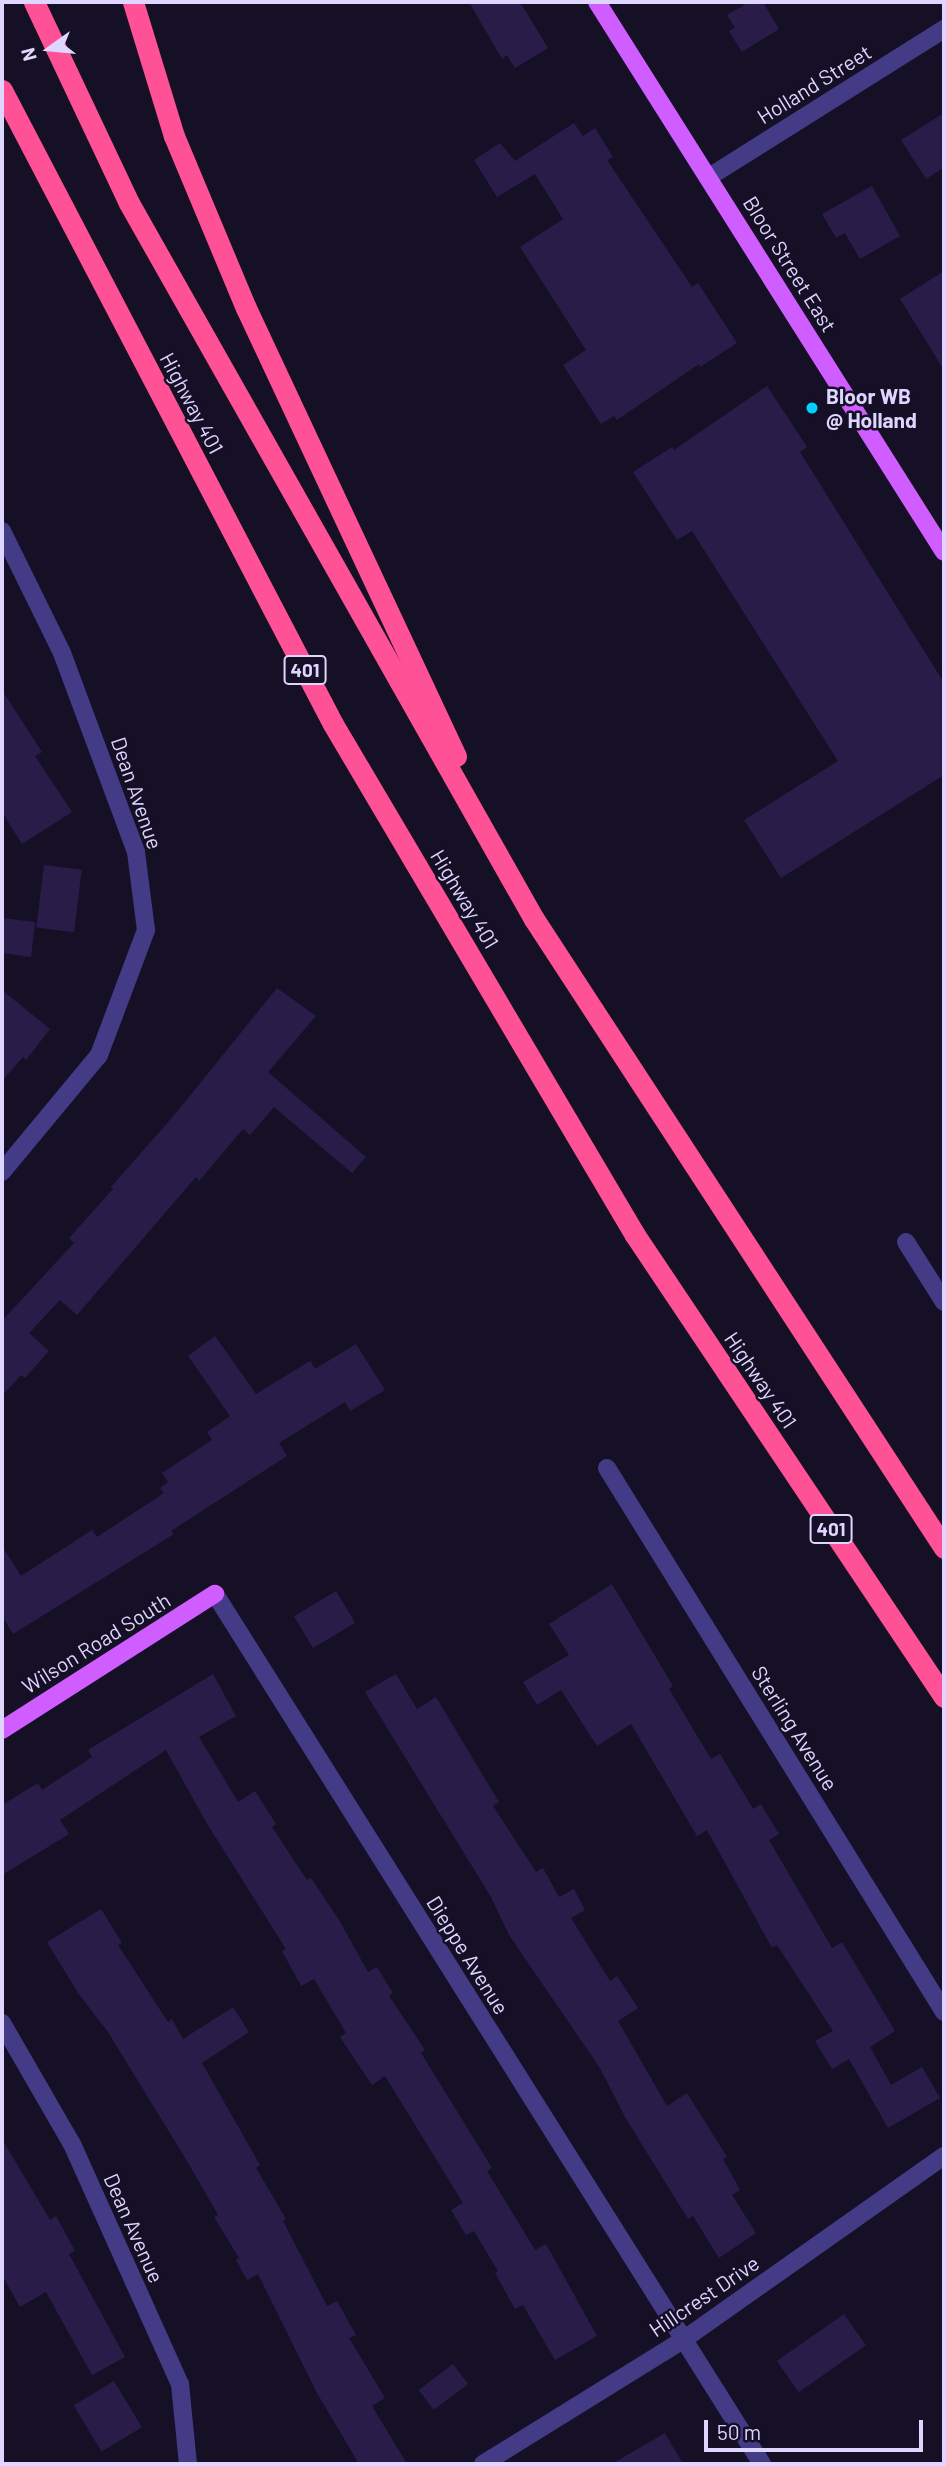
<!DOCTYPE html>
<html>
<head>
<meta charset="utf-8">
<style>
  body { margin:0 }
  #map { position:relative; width:946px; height:2466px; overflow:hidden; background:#161027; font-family:Barlow,sans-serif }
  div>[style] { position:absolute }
  .building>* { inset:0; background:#291c48; transform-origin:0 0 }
  .minor>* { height:18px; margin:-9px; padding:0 9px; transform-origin:9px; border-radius:9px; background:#443b86 }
  .major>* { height:18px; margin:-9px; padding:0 9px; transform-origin:9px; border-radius:9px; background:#d05dff }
  .highway>* { height:21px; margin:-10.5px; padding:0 10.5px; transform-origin:10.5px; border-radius:10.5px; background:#ff5195 }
  .dots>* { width:19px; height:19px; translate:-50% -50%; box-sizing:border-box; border:4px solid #161027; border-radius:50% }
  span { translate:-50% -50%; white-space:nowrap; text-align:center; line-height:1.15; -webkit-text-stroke:5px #161027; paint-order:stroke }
  .shield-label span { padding:2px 5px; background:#161027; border:2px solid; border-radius:5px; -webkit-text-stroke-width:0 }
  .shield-label { font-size:19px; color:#ded6ff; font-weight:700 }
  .street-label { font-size:21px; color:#ded6ff }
  .poi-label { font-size:21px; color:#ded6ff; font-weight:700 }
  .left { translate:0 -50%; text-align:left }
  .frame { position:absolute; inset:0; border:4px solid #ded6ff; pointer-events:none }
  .north { position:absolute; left:14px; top:14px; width:70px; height:70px; -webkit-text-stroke:5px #161027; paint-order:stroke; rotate:255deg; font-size:19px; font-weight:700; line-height:28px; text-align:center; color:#ded6ff }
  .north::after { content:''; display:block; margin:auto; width:24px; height:32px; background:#ded6ff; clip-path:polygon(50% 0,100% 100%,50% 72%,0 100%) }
  .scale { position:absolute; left:704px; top:2420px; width:219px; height:32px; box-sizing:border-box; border:4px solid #ded6ff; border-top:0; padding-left:9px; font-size:21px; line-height:24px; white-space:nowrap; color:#ded6ff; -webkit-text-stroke:5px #161027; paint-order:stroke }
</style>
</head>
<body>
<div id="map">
  <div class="building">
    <div style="clip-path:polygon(469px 2px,520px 2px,548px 48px,515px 68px,507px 55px,502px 59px)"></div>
    <div style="clip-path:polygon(749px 2px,763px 2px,779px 29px,742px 52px,729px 31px,735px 28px,727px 15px)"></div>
    <div style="clip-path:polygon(944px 113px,944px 167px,926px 179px,901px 140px)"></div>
    <div style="clip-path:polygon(574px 123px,583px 136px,595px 128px,613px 157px,607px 160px,692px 287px,698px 283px,737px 343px,700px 367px,699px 364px,617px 420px,614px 416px,601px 424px,563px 365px,586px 350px,520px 247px,563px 219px,535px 174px,497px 197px,474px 160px,500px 143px,515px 161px)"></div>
    <div style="clip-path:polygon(872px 186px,900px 236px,860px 259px,845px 233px,836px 238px,822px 214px)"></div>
    <div style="clip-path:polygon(944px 271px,944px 370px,900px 299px)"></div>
    <div style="clip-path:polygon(767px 386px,807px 447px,800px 452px,944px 683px,944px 775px,781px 878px,744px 820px,838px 761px,692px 531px,677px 540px,633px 472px,672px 447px,674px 450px)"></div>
    <div style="clip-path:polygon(2px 690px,42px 752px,35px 756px,72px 812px,22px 844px,2px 812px)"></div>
    <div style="left:44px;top:865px;width:38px;height:63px;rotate:7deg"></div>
    <div style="clip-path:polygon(2px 918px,35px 922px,31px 957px,2px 953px)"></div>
    <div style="clip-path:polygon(277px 988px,316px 1016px,268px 1072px,366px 1157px,352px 1173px,274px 1107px,250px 1135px,243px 1129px,199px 1181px,196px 1177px,77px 1315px,60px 1300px,29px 1333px,49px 1351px,25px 1378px,21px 1375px,2px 1396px,2px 1321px,74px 1243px,69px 1238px,113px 1189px,111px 1187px,176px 1113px)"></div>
    <div style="clip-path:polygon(2px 990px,50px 1029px,26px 1060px,23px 1057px,2px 1081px)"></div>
    <div style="clip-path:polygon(215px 1336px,256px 1394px,310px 1361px,315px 1369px,356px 1344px,385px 1390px,350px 1411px,345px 1402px,279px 1443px,287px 1456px,171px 1531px,174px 1534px,13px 1634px,2px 1616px,2px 1546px,21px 1576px,92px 1530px,97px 1537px,164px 1493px,160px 1488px,168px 1482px,162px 1473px,212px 1440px,207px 1432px,230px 1416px,188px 1356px)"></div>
    <div style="clip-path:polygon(612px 1584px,673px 1686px,669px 1689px,711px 1759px,720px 1754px,753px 1809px,761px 1804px,779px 1834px,769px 1840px,832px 1948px,842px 1942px,895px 2031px,870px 2047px,891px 2085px,922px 2067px,940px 2098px,888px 2128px,849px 2059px,832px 2069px,815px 2041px,833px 2031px,777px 1945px,772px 1948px,707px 1830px,697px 1836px,631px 1724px,597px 1746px,561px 1690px,537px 1705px,523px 1682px,569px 1655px,549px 1624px)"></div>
    <div style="left:336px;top:1591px;width:37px;height:49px;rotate:59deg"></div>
    <div style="clip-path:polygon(213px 1674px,236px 1716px,199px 1737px,238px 1802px,255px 1791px,276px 1824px,272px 1827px,307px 1880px,311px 1878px,339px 1920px,368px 1972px,377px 1967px,393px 1993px,389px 1996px,425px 2050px,421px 2053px,492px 2168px,487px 2171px,535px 2250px,546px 2244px,597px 2336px,555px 2360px,523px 2305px,515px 2309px,495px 2273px,498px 2271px,474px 2231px,466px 2235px,451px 2210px,463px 2203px,385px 2076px,372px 2085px,340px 2037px,346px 2033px,314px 1979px,301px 1986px,282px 1951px,286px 1949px,206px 1822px,166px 1750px,60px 1820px,69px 1834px,2px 1875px,2px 1805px,38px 1783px,42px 1790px,92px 1757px,88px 1750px)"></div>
    <div style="clip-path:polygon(396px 1674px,417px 1709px,436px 1697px,499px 1802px,493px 1806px,536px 1872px,543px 1868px,559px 1897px,574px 1889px,585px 1910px,571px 1918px,610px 1981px,617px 1976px,638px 2008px,618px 2021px,667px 2106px,687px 2093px,727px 2157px,723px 2159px,740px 2190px,732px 2195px,756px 2233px,719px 2258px,693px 2216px,688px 2219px,625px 2117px,600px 2068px,509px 1935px,491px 1897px,365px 1692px)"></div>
    <div style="clip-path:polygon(101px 1909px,122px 1943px,118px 1945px,168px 2022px,172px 2019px,183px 2039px,233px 2007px,249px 2032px,202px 2063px,260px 2165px,256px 2168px,286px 2219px,283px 2221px,327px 2306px,337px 2301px,356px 2335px,349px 2338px,385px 2398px,372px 2406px,407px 2464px,359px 2464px,317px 2393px,258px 2274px,247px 2280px,236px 2260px,239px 2258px,214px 2217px,218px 2215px,187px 2161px,108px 2032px,78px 1993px,47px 1942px)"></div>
    <div style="clip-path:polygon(2px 2139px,50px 2220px,56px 2216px,75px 2251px,69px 2254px,125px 2357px,92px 2375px,46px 2292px,20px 2307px,2px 2275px)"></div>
    <div style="left:844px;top:2314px;width:38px;height:82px;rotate:55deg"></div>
    <div style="left:453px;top:2364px;width:25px;height:43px;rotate:53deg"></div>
    <div style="left:114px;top:2381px;width:54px;height:47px;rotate:59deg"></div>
    <div style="clip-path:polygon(665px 2433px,683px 2464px,612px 2464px)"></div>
  </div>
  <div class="minor">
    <div style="left:709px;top:177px;width:278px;rotate:-32.2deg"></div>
    <div style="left:2px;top:531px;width:136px;rotate:63.8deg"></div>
    <div style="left:62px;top:653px;width:212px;rotate:69.6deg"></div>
    <div style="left:136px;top:852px;width:79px;rotate:82.7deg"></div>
    <div style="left:146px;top:930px;width:134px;rotate:110.6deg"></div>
    <div style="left:99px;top:1055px;width:152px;rotate:129.7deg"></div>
    <div style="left:906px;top:1242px;width:71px;rotate:57.7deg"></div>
    <div style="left:607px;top:1468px;width:640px;rotate:58.22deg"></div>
    <div style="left:215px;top:1594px;width:1028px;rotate:57.84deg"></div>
    <div style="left:2px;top:2023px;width:140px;rotate:60deg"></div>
    <div style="left:72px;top:2144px;width:263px;rotate:65.8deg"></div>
    <div style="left:180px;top:2384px;width:80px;rotate:84.3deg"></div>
    <div style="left:483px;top:2464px;width:235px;rotate:-31.8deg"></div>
    <div style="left:683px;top:2340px;width:319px;rotate:-35.2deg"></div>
  </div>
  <div class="major">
    <div style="left:597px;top:2px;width:650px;rotate:57.75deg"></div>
    <div style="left:2px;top:1730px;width:253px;rotate:-32.6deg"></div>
  </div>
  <div class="highway">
    <div style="left:34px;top:2px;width:222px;rotate:64.7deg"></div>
    <div style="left:129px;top:203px;width:823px;rotate:60.51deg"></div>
    <div style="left:534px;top:919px;width:751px;rotate:56.9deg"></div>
    <div style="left:133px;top:2px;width:140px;rotate:73deg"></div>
    <div style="left:174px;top:136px;width:186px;rotate:67.3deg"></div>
    <div style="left:246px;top:308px;width:495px;rotate:64.9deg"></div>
    <div style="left:2px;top:90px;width:715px;rotate:62.43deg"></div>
    <div style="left:333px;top:724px;width:594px;rotate:59.42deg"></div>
    <div style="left:635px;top:1235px;width:556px;rotate:56.22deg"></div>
  </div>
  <div class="dots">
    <div style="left:812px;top:408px;background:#02d0ff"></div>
  </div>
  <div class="shield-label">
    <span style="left:305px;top:670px">401</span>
    <span style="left:831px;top:1529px">401</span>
  </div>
  <div class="street-label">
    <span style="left:814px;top:84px;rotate:-32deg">Holland Street</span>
    <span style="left:790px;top:264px;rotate:58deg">Bloor Street East</span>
    <span style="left:192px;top:403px;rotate:62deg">Highway 401</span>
    <span style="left:137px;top:793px;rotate:71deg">Dean Avenue</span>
    <span style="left:465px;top:899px;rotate:59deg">Highway 401</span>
    <span style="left:761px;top:1380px;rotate:56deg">Highway 401</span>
    <span style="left:96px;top:1643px;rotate:-32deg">Wilson Road South</span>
    <span style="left:795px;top:1728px;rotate:58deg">Sterling Avenue</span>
    <span style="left:468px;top:1955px;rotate:58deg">Dieppe Avenue</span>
    <span style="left:134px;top:2228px;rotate:66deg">Dean Avenue</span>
    <span style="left:704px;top:2296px;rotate:-34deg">Hillcrest Drive</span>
  </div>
  <div class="poi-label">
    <span class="left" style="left:826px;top:408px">Bloor WB<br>@ Holland</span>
  </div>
  <div class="frame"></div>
  <div class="north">N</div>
  <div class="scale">50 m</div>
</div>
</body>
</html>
